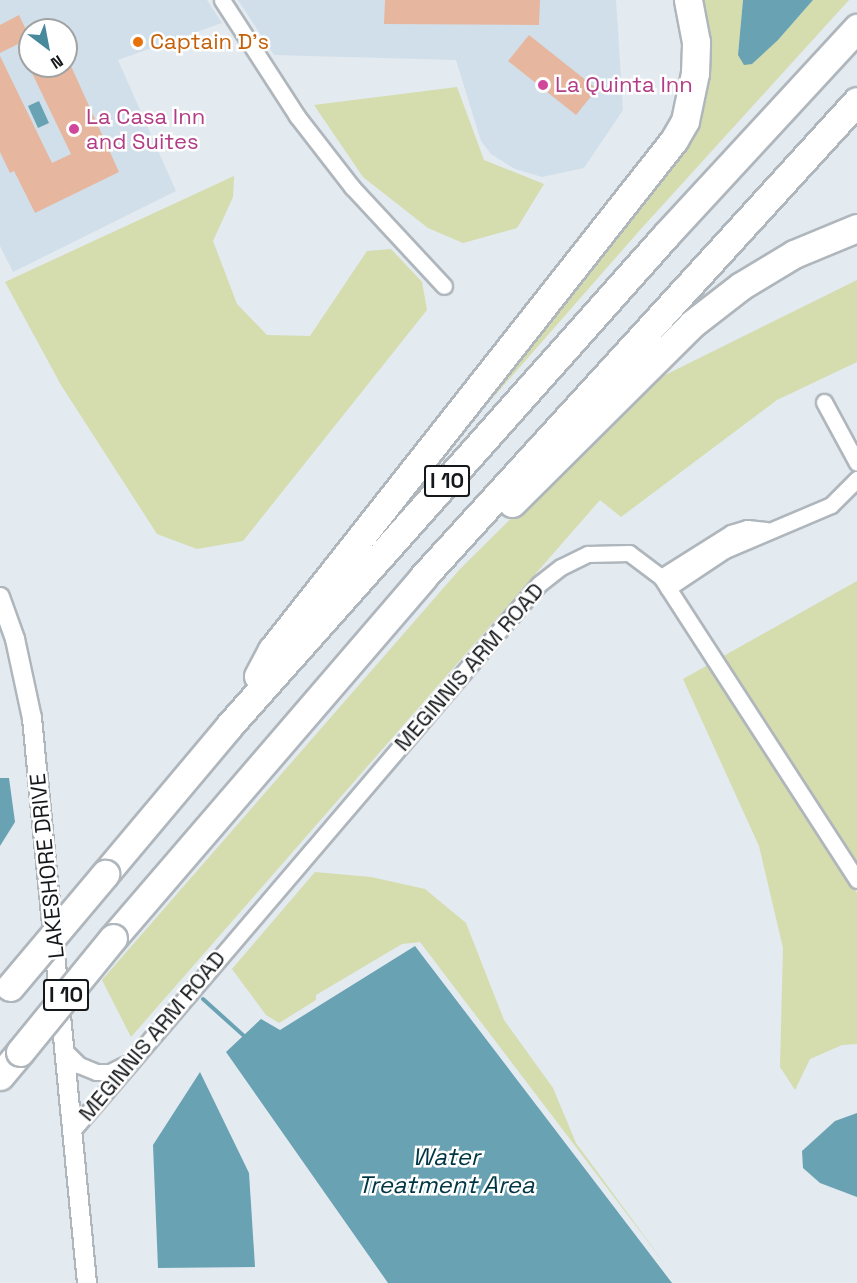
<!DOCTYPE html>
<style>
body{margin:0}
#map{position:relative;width:857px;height:1283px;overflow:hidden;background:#e3eaf0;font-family:"Space Grotesk",sans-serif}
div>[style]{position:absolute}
.built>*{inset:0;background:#d1dfea}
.green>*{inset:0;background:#d5dcad}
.water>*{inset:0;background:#69a2b3}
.stream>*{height:4px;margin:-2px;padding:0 2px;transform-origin:2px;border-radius:2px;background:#69a2b3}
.building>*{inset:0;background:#e6b79e}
.roads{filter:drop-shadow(2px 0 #afb6bc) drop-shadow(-2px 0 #afb6bc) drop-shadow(0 2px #afb6bc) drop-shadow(0 -2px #afb6bc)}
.minor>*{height:15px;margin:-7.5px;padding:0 7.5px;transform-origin:7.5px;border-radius:7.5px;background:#fff}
.tertiary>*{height:18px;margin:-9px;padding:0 9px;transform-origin:9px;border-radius:9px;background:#fff}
.motorway>*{height:27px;margin:-13.5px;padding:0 13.5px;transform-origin:13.5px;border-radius:13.5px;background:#fff}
.bridges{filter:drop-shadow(2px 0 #afb6bc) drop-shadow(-2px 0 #afb6bc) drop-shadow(0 2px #afb6bc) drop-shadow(0 -2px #afb6bc)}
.motorway-bridge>*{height:27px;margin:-13.5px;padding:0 13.5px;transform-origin:13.5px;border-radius:13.5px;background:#fff}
.dots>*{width:16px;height:16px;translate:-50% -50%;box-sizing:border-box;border:3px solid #fff;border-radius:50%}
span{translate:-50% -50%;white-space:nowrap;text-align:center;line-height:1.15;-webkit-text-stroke:5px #fff;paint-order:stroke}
.shield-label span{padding:2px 4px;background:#fff;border:2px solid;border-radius:4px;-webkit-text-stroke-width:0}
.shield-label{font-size:21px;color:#15181a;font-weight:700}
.food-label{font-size:22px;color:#c56008}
.left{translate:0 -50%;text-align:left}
.hotel-label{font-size:22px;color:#b23c85}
.street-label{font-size:22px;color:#15181a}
.water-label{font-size:24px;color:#003643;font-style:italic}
.north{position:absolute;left:18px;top:18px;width:60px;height:60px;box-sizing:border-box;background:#fff;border:2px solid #a1a3a3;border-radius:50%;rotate:148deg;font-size:16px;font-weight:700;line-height:24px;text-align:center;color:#15181a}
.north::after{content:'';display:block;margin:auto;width:21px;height:27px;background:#48899b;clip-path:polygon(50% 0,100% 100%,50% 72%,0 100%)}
</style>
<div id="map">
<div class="built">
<i style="clip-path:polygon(evenodd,0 0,207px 0,222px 23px,118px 60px,176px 191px,13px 272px,0 246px,0 0,30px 30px,66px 30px,66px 66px,30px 66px,30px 30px)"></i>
<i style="clip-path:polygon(238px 0,616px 0,623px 110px,584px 168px,542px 177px,515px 169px,491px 154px,481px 141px,456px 60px,274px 55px)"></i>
</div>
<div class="green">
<i style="clip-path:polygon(700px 0,743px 0,738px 55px,778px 40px,813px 0,849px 0,640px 230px,396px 508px,662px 168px,708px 34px)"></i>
<i style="clip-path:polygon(457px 87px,484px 160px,544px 184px,517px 228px,463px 243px,428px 228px,363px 177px,314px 105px)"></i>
<i style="clip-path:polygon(234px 176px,233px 197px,213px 241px,237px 304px,267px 335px,310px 336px,367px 251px,391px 249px,422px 282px,427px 310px,243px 541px,197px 549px,157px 534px,61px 385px,5px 282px)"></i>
<i style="clip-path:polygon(857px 280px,857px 362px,777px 400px,621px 517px,600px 500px,131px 1037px,102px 980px,460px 569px,647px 384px)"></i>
<i style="clip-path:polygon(857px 581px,857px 867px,720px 658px)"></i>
<i style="clip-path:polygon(708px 665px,857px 893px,857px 1044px,842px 1045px,810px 1059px,795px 1090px,780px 1067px,783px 948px,759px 846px,683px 679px)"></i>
<i style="clip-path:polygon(315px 872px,371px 877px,425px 889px,466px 923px,504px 1020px,553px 1088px,576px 1143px,665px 1264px,420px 942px,402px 944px,316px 995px,316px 1000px,279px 1023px,266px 1015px,232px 969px)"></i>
</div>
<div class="water">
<i style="clip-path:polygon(743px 0,813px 0,778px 40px,752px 64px,744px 65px,738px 55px)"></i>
<i style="clip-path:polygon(39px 101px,49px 123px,38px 128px,28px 106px)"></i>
<i style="clip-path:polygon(0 778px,9px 778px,15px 822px,0 846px)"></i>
<i style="clip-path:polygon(415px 946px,672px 1283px,388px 1283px,226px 1052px,261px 1019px,280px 1030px)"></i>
<i style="clip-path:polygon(200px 1072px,249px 1173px,255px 1267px,158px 1268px,153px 1145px)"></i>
<i style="clip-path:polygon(857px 1113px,857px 1197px,820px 1183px,803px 1168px,802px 1151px,835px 1121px)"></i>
</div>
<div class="stream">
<i style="left:203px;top:999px;width:54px;rotate:42deg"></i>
</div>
<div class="building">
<i style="clip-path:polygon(385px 0,540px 0,539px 25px,384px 24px)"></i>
<i style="clip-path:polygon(19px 15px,30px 38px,30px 66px,71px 66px,119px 172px,35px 213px,14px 171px,10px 173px,0 152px,0 56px,52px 163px,71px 154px,18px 44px,0 53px,0 25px)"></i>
<i style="clip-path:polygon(529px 35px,597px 89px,576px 115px,508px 61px)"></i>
</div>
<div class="roads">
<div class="minor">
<i style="left:222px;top:0;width:138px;rotate:57.1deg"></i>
<i style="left:297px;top:116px;width:90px;rotate:52.2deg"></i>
<i style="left:352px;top:187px;width:135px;rotate:47.1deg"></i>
<i style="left:824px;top:402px;width:69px;rotate:61.6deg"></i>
<i style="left:661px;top:577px;width:83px;rotate:-32.2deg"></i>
<i style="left:731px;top:533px;width:17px;rotate:-17deg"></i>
<i style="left:747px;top:528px;width:19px;rotate:6deg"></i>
<i style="left:668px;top:588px;width:69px;rotate:-33.7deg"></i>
<i style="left:725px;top:550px;width:115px;rotate:-23deg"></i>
<i style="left:831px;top:505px;width:37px;rotate:-45deg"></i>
<i style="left:65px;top:1051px;width:20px;rotate:45deg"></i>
<i style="left:79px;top:1065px;width:18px;rotate:22deg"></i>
<i style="left:96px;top:1072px;width:14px"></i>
<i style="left:110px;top:1072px;width:18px;rotate:-27deg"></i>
<i style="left:73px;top:1130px;width:718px;rotate:-49.52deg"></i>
<i style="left:539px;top:584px;width:28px;rotate:-38deg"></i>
<i style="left:561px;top:567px;width:30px;rotate:-26deg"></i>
<i style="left:588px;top:554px;width:41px;rotate:-1.4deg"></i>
<i style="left:629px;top:553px;width:40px;rotate:37deg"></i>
<i style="left:661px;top:577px;width:361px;rotate:57.1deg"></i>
</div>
<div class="tertiary">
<i style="left:0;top:597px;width:45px;rotate:70.3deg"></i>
<i style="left:15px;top:639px;width:81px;rotate:77.9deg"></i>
<i style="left:32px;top:718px;width:568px;rotate:84.44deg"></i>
</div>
<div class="motorway">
<i style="left:512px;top:503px;width:254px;rotate:-44.8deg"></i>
<i style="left:692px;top:324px;width:62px;rotate:-37.8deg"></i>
<i style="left:741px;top:286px;width:62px;rotate:-31.1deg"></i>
<i style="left:794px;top:254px;width:68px;rotate:-22.4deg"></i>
<i style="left:258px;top:676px;width:30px;rotate:-62deg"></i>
<i style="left:272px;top:650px;width:649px;rotate:-51.75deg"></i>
<i style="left:674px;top:140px;width:22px;rotate:-60deg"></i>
<i style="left:685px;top:121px;width:49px;rotate:-78.2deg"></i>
<i style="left:695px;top:73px;width:31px;rotate:-88deg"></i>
<i style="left:696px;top:42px;width:43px;rotate:-100.8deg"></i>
<i style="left:105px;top:874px;width:193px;rotate:-50deg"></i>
<i style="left:229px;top:726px;width:657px;rotate:-48.33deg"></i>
<i style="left:666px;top:235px;width:282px;rotate:-47.3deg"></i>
<i style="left:113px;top:938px;width:476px;rotate:-49.3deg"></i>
<i style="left:423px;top:577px;width:644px;rotate:-47.64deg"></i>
<i style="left:0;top:1076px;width:31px;rotate:-50deg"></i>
</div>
</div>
<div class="bridges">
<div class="motorway-bridge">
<i style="left:10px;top:987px;width:148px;rotate:-49.9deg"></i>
<i style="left:20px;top:1052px;width:147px;rotate:-50.8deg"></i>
</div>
</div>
<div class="dots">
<i style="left:138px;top:42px;background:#e8710a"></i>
<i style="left:543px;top:85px;background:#d1479c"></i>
<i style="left:74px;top:129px;background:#d1479c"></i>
</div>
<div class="shield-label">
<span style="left:447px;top:481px">I 10</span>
<span style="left:66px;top:995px">I 10</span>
</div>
<div class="food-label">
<span class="left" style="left:150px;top:42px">Captain D's</span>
</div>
<div class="hotel-label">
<span class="left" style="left:555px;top:85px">La Quinta Inn</span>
<span class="left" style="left:86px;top:129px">La Casa Inn<br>and Suites</span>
</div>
<div class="street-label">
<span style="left:469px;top:667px;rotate:-49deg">MEGINNIS ARM ROAD</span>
<span style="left:47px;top:866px;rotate:-96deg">LAKESHORE DRIVE</span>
<span style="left:152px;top:1036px;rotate:-50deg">MEGINNIS ARM ROAD</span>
</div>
<div class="water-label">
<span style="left:446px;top:1171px">Water<br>Treatment Area</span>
</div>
<div class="north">N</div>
</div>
